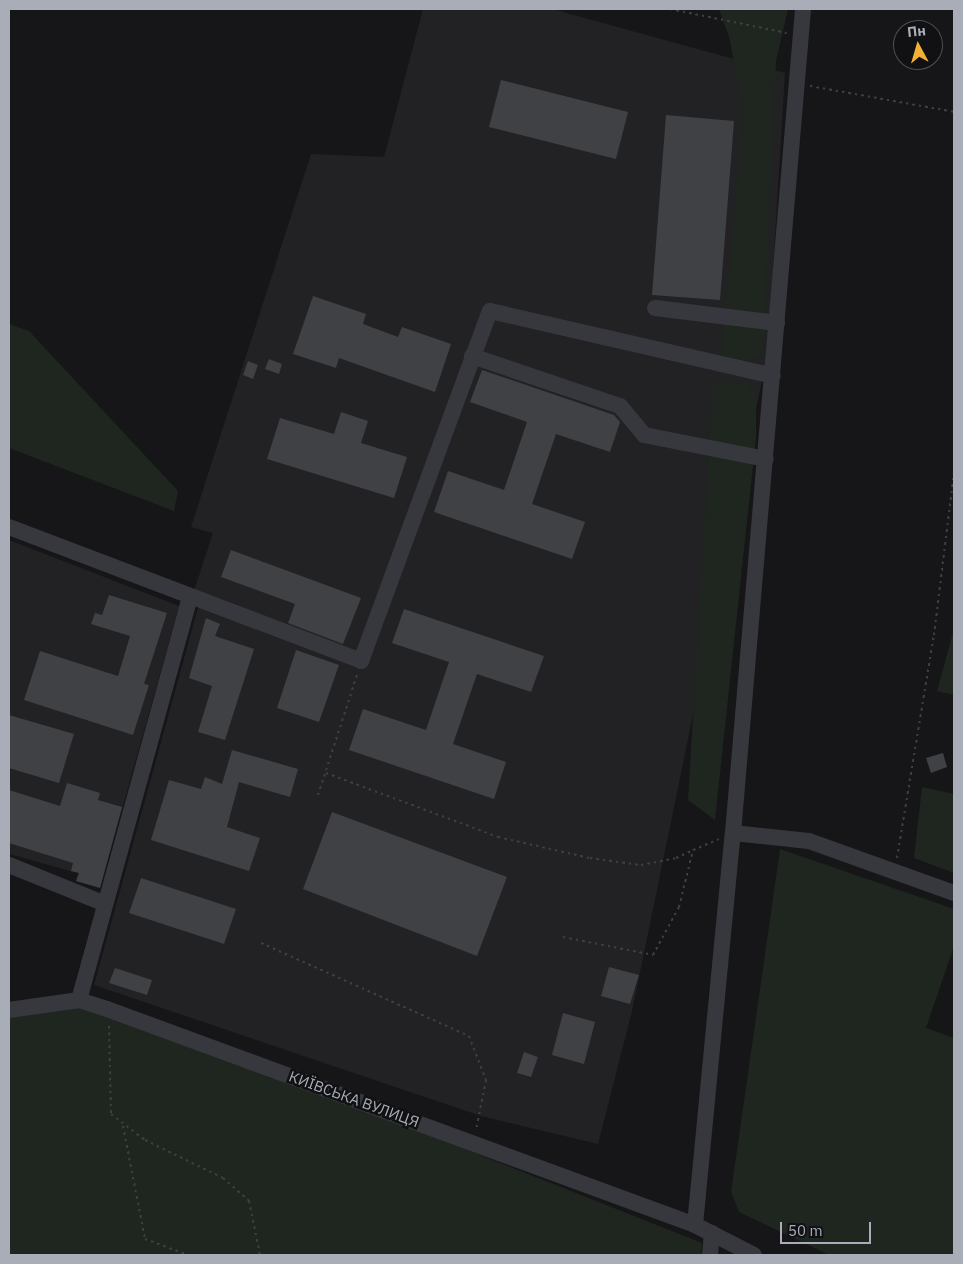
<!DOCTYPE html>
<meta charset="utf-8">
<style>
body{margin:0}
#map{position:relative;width:963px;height:1264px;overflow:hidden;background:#161618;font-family:"IBM Plex Sans",sans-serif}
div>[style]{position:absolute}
.built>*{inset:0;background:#222225}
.green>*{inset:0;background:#1e261f}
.building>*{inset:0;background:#404145}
.path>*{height:2px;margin-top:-1px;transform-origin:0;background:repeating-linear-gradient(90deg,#3d3f44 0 2.5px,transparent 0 6.5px)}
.minor>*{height:16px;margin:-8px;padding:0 8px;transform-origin:8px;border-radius:8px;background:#37383d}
span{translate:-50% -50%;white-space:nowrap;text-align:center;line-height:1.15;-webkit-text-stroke:5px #111113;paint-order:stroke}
.street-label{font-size:15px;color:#a8adb8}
.frame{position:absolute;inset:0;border:10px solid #a8adb8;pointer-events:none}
.north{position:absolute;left:893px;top:20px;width:50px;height:50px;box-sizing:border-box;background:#111113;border:1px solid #4d4f55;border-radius:50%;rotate:354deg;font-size:14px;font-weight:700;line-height:20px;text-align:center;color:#a8adb8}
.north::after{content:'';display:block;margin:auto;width:18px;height:22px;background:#f2b134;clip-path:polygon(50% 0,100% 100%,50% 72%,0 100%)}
.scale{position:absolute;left:780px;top:1222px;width:91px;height:22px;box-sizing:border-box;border:2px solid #a8adb8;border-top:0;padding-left:6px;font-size:15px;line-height:18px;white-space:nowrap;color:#a8adb8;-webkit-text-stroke:4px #111113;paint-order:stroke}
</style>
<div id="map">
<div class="built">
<i style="clip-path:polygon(423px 9px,552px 9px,785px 73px,768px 351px,632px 1011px,598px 1144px,481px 1116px,94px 985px,201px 597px,193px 594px,213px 533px,191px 527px,311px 154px,384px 157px)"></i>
<i style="clip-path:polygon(9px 540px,179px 606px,100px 888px,76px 881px,78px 873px,9px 854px)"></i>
</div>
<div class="green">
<i style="clip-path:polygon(719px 9px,788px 9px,776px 61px,763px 354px,739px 362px,721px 355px,744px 111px,729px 37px)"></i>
<i style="clip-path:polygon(9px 324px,29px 331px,178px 491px,174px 511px,9px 448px)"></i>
<i style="clip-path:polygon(713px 379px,747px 385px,756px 397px,756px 438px,715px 820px,688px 800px)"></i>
<i style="clip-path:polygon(954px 629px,954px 695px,937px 691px)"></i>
<i style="clip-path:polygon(922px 787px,954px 794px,954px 873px,914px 858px)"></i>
<i style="clip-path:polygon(780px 849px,954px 909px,954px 946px,926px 1028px,954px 1038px,954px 1255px,829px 1255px,739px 1212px,731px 1192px)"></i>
<i style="clip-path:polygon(79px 1000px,128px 1015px,702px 1243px,701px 1255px,9px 1255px,9px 1010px)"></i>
</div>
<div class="building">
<i style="clip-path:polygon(501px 80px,628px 112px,616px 159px,489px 127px)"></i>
<i style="clip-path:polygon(666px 115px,734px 121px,720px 300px,652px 295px)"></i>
<i style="clip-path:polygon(313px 296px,366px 314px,363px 324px,398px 337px,402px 327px,451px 344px,435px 392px,339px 358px,336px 368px,293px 354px)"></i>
<i style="clip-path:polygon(269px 359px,282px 364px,279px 374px,265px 369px)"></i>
<i style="clip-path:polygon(248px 361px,258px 365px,253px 379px,243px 375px)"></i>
<i style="clip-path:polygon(482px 370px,614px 415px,620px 422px,610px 452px,556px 434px,532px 504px,585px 522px,572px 559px,434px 512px,448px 471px,504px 490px,527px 422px,470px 402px)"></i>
<i style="clip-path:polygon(341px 412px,368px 421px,361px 443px,407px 457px,394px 498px,267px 459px,280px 418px,334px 434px)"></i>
<i style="clip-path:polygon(231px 550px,361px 598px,343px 644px,288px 623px,295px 604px,221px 577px)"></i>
<i style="clip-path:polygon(109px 595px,167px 613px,144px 684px,149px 685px,133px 735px,24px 700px,40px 651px,118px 676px,130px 636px,91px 624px,95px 613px,102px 615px)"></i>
<i style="clip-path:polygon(404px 609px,544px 656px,531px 692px,477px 674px,453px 744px,506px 762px,494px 799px,349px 750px,363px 709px,426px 730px,449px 662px,392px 643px)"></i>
<i style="clip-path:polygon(206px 618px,220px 624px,215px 636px,254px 649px,225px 740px,198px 732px,212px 686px,189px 678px)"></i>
<i style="clip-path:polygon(296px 650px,339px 665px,319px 722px,277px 708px)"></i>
<i style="clip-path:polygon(9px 715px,74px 734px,59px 783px,9px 768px)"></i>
<i style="clip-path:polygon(232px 750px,298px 769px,290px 797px,239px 782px,227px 827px,260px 838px,249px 871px,151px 840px,169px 780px,201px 789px,205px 777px,222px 784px)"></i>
<i style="clip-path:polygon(943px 753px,947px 767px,931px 773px,926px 758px)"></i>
<i style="clip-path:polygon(67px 783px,100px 793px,98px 800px,122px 807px,100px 888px,76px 881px,79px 873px,71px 871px,73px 863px,9px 843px,9px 790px,60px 806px)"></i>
<i style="clip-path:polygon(332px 812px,507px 877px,477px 956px,303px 889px)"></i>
<i style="clip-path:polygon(141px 878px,236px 909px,224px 944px,129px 913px)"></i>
<i style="clip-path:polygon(609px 967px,639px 975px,630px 1004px,601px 996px)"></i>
<i style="clip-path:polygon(115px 968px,152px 980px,147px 995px,109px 983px)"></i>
<i style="clip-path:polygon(563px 1013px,595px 1022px,584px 1064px,552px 1055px)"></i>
<i style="clip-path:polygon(524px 1052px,538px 1057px,531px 1077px,517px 1073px)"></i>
</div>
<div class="path">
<i style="left:670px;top:9px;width:119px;rotate:11.6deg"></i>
<i style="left:810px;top:86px;width:146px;rotate:10.2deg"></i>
<i style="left:326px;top:773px;width:184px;rotate:20.4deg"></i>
<i style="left:498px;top:837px;width:94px;rotate:12.9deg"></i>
<i style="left:590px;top:858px;width:51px;rotate:7.8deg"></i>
<i style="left:641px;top:865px;width:36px;rotate:-11deg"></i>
<i style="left:676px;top:858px;width:19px;rotate:-25deg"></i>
<i style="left:318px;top:795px;width:126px;rotate:-72deg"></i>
<i style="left:897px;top:858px;width:226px;rotate:-80.6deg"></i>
<i style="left:934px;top:635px;width:164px;rotate:-83deg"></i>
<i style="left:563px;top:937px;width:92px;rotate:11.3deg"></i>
<i style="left:653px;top:955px;width:55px;rotate:-61.6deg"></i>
<i style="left:679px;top:907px;width:59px;rotate:-76.2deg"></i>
<i style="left:693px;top:850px;width:28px;rotate:-23deg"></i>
<i style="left:261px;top:943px;width:228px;rotate:24.1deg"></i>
<i style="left:469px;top:1036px;width:47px;rotate:68.9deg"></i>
<i style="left:486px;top:1080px;width:51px;rotate:101.3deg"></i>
<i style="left:109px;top:1026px;width:88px;rotate:88.7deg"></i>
<i style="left:111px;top:1114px;width:43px;rotate:37.4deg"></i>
<i style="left:145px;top:1140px;width:87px;rotate:26deg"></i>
<i style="left:223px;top:1178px;width:35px;rotate:41deg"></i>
<i style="left:249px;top:1201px;width:55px;rotate:78.5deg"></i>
<i style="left:123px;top:1126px;width:115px;rotate:79deg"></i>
<i style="left:145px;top:1239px;width:46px;rotate:20.4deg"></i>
</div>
<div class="minor">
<i style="left:655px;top:308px;width:123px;rotate:7deg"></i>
<i style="left:472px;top:356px;width:156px;rotate:18.7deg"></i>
<i style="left:620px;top:406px;width:38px;rotate:50deg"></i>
<i style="left:644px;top:435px;width:124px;rotate:11.1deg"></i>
<i style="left:9px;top:527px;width:377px;rotate:20.8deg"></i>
<i style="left:361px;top:661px;width:373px;rotate:-69.8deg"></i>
<i style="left:490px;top:311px;width:290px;rotate:12.9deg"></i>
<i style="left:733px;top:833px;width:76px;rotate:6deg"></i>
<i style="left:809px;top:841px;width:154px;rotate:19.7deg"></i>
<i style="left:9px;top:865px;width:101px;rotate:22deg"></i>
<i style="left:79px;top:1000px;width:417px;rotate:-74.6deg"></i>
<i style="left:9px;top:1010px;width:71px;rotate:-8.1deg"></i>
<i style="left:79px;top:1000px;width:29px;rotate:18deg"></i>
<i style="left:107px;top:1009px;width:626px;rotate:20.17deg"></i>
<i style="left:695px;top:1225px;width:66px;rotate:27deg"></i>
<i style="left:695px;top:1225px;width:394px;rotate:-84.5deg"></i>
<i style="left:733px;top:833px;width:827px;rotate:-85.14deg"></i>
<i style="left:710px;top:1255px;width:22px;rotate:-85deg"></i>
</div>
<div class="street-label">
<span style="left:354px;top:1099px;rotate:20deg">КИЇВСЬКА ВУЛИЦЯ</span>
</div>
<div class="frame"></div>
<div class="north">Пн</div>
<div class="scale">50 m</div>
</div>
